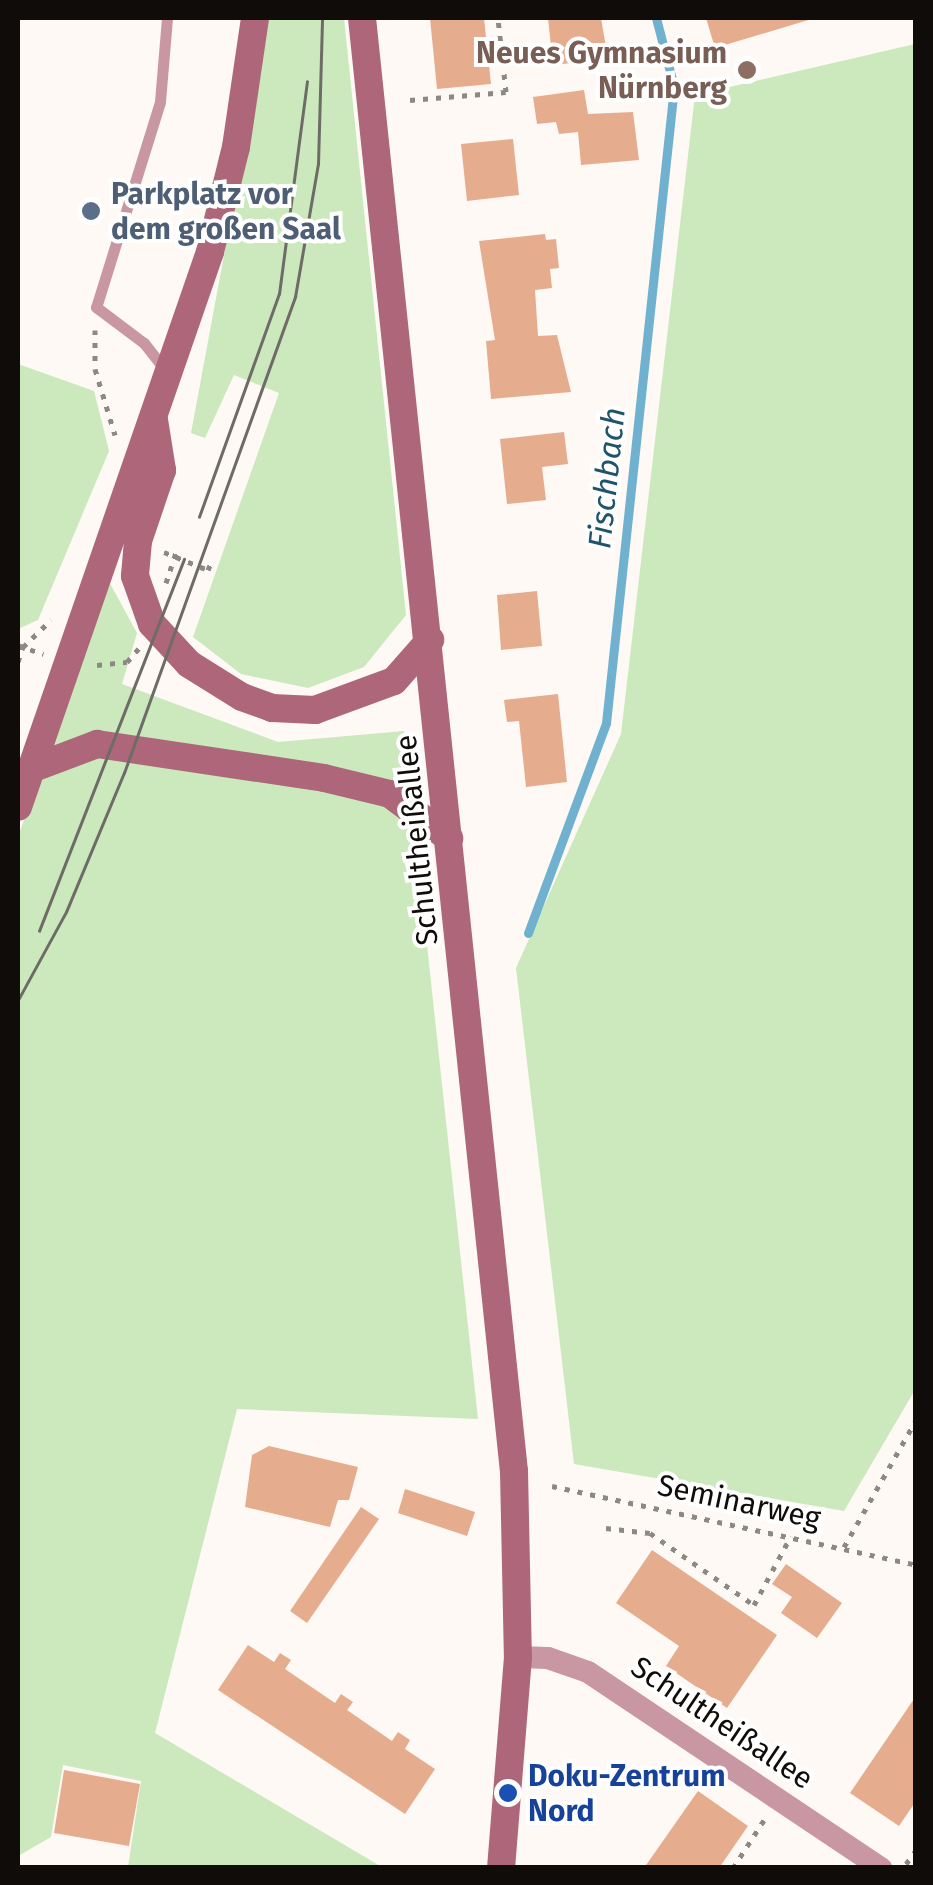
<!DOCTYPE html>
<meta charset="utf-8">
<style>
body{margin:0}
#map{position:relative;width:933px;height:1885px;overflow:hidden;background:#fef9f4;font-family:"Fira Sans",sans-serif}
div>[style]{position:absolute}
.green>*{inset:0;background:#cbe9bd}
.stream>*{height:9px;margin:-4.5px;padding:0 4.5px;transform-origin:4.5px;border-radius:4.5px;background:#70b1cf}
.building>*{inset:0;background:#e6ac8e}
.path>*{height:5px;margin-top:-2.5px;transform-origin:0;background:repeating-linear-gradient(90deg,#8c8884 0 5px,transparent 0 13px)}
.service>*{height:11px;margin:-5.5px;padding:0 5.5px;transform-origin:5.5px;border-radius:5.5px;background:#c997a3}
.minor>*{height:22px;margin:-11px;padding:0 11px;transform-origin:11px;border-radius:11px;background:#c997a3}
.secondary>*{height:28px;margin:-14px;padding:0 14px;transform-origin:14px;border-radius:14px;background:#ad667a}
.tram>*{height:2.5px;margin:-1.25px;padding:0 1.25px;transform-origin:1.25px;border-radius:1.25px;background:#6f6b67}
.dots>*{width:28px;height:28px;translate:-50% -50%;box-sizing:border-box;border:5px solid #fff;border-radius:50%}
span{translate:-50% -50%;white-space:nowrap;text-align:center;line-height:1.15;-webkit-text-stroke:8px #fff;paint-order:stroke}
.education-label{font-size:30px;color:#785e54;font-weight:700}
.right{translate:-100% -50%;text-align:right}
.service-label{font-size:30px;color:#4e5e75;font-weight:700}
.left{translate:0 -50%;text-align:left}
.street-label{font-size:30px;color:#0f0c09}
.transit-label{font-size:30px;color:#164399;font-weight:700}
.water-label{font-size:32px;color:#20546b;font-style:italic}
.frame{position:absolute;inset:0;border:20px solid #0f0c09;pointer-events:none}
</style>
<div id="map">
<div class="green">
<i style="clip-path:polygon(268px 18px,344px 18px,406px 615px,364px 667px,308px 688px,241px 674px,193px 637px,279px 393px,234px 375px,205px 438px,191px 433px)"></i>
<i style="clip-path:polygon(915px 44px,916px 1388px,844px 1511px,574px 1464px,516px 968px,621px 734px,695px 95px)"></i>
<i style="clip-path:polygon(18px 364px,94px 391px,109px 451px,38px 620px,18px 629px)"></i>
<i style="clip-path:polygon(107px 578px,137px 633px,122px 684px,278px 742px,404px 731px,478px 1419px,237px 1409px,155px 1733px,382px 1867px,128px 1867px,141px 1781px,63px 1765px,51px 1837px,18px 1856px,18px 837px)"></i>
</div>
<div class="stream">
<i style="left:528px;top:933px;width:224px;rotate:-69.6deg"></i>
<i style="left:606px;top:723px;width:640px;rotate:-83.9deg"></i>
<i style="left:674px;top:87px;width:71px;rotate:-104.6deg"></i>
</div>
<div class="building">
<i style="clip-path:polygon(430px 18px,484px 18px,491px 84px,437px 89px)"></i>
<i style="clip-path:polygon(548px 18px,601px 18px,608px 59px,553px 65px)"></i>
<i style="clip-path:polygon(706px 18px,815px 18px,715px 48px)"></i>
<i style="clip-path:polygon(584px 90px,588px 114px,633px 112px,639px 160px,581px 165px,578px 132px,559px 134px,556px 122px,537px 124px,533px 97px)"></i>
<i style="clip-path:polygon(513px 139px,519px 195px,467px 201px,461px 144px)"></i>
<i style="clip-path:polygon(545px 234px,546px 240px,556px 239px,559px 268px,550px 269px,552px 288px,535px 290px,538px 336px,557px 335px,571px 392px,491px 399px,486px 341px,495px 340px,479px 241px)"></i>
<i style="clip-path:polygon(564px 432px,568px 464px,542px 467px,546px 500px,507px 504px,500px 439px)"></i>
<i style="clip-path:polygon(537px 591px,542px 646px,501px 650px,497px 595px)"></i>
<i style="clip-path:polygon(558px 694px,567px 782px,526px 787px,519px 721px,507px 722px,504px 700px)"></i>
<i style="clip-path:polygon(269px 1446px,358px 1467px,349px 1500px,338px 1500px,330px 1527px,245px 1507px,252px 1455px)"></i>
<i style="clip-path:polygon(405px 1489px,475px 1512px,467px 1536px,398px 1513px)"></i>
<i style="clip-path:polygon(361px 1507px,379px 1519px,307px 1623px,290px 1611px)"></i>
<i style="clip-path:polygon(652px 1550px,777px 1635px,727px 1708px,666px 1666px,679px 1646px,616px 1603px)"></i>
<i style="clip-path:polygon(786px 1564px,842px 1603px,817px 1638px,781px 1613px,792px 1597px,772px 1584px)"></i>
<i style="clip-path:polygon(248px 1645px,274px 1662px,280px 1653px,291px 1660px,285px 1669px,335px 1703px,341px 1694px,353px 1702px,347px 1710px,392px 1741px,398px 1732px,410px 1740px,405px 1749px,435px 1769px,405px 1814px,218px 1690px)"></i>
<i style="clip-path:polygon(916px 1696px,916px 1801px,899px 1826px,850px 1793px)"></i>
<i style="clip-path:polygon(64px 1770px,140px 1784px,129px 1846px,54px 1833px)"></i>
<i style="clip-path:polygon(698px 1791px,748px 1826px,719px 1868px,644px 1868px)"></i>
</div>
<div class="path">
<i style="left:914px;top:34px;width:2px;rotate:-27deg"></i>
<i style="left:410px;top:100px;width:96px;rotate:-4.8deg"></i>
<i style="left:506px;top:92px;width:74px;rotate:-96.2deg"></i>
<i style="left:95px;top:330px;width:39px;rotate:90deg"></i>
<i style="left:95px;top:369px;width:69px;rotate:73.1deg"></i>
<i style="left:164px;top:552px;width:48px;rotate:22.2deg"></i>
<i style="left:208px;top:570px;width:11px;rotate:-68deg"></i>
<i style="left:166px;top:583px;width:38px;rotate:-72deg"></i>
<i style="left:18px;top:645px;width:27px;rotate:20deg"></i>
<i style="left:18px;top:662px;width:16px;rotate:-72deg"></i>
<i style="left:23px;top:647px;width:39px;rotate:-44deg"></i>
<i style="left:97px;top:665px;width:30px;rotate:-6deg"></i>
<i style="left:127px;top:662px;width:18px;rotate:-49deg"></i>
<i style="left:552px;top:1486px;width:372px;rotate:12.2deg"></i>
<i style="left:606px;top:1528px;width:44px;rotate:6.5deg"></i>
<i style="left:650px;top:1533px;width:126px;rotate:34.7deg"></i>
<i style="left:754px;top:1605px;width:78px;rotate:-61.8deg"></i>
<i style="left:844px;top:1547px;width:146px;rotate:-60.4deg"></i>
<i style="left:906px;top:1864px;width:17px;rotate:-54deg"></i>
<i style="left:733px;top:1868px;width:57px;rotate:-57.1deg"></i>
</div>
<div class="service">
<i style="left:167px;top:18px;width:84px;rotate:94.8deg"></i>
<i style="left:160px;top:102px;width:215px;rotate:107.3deg"></i>
<i style="left:96px;top:307px;width:60px;rotate:36.9deg"></i>
<i style="left:144px;top:343px;width:37px;rotate:52deg"></i>
</div>
<div class="minor">
<i style="left:518px;top:1657px;width:30px;rotate:2deg"></i>
<i style="left:548px;top:1658px;width:42px;rotate:19.3deg"></i>
<i style="left:588px;top:1672px;width:353px;rotate:33.8deg"></i>
</div>
<div class="secondary">
<i style="left:362px;top:18px;width:1461px;rotate:84.03deg"></i>
<i style="left:514px;top:1471px;width:186px;rotate:88.8deg"></i>
<i style="left:518px;top:1657px;width:212px;rotate:94.6deg"></i>
<i style="left:154px;top:420px;width:51px;rotate:80.9deg"></i>
<i style="left:162px;top:470px;width:75px;rotate:108.7deg"></i>
<i style="left:138px;top:541px;width:35px;rotate:95deg"></i>
<i style="left:135px;top:576px;width:51px;rotate:70.5deg"></i>
<i style="left:152px;top:624px;width:54px;rotate:47.2deg"></i>
<i style="left:189px;top:664px;width:62px;rotate:31.9deg"></i>
<i style="left:242px;top:697px;width:32px;rotate:20deg"></i>
<i style="left:272px;top:708px;width:43px;rotate:2.7deg"></i>
<i style="left:315px;top:710px;width:84px;rotate:-20.2deg"></i>
<i style="left:394px;top:681px;width:55px;rotate:-48.7deg"></i>
<i style="left:31px;top:769px;width:71px;rotate:-20.7deg"></i>
<i style="left:97px;top:744px;width:230px;rotate:8.5deg"></i>
<i style="left:324px;top:778px;width:68px;rotate:13.6deg"></i>
<i style="left:390px;top:794px;width:74px;rotate:36.7deg"></i>
<i style="left:18px;top:807px;width:587px;rotate:-70.92deg"></i>
<i style="left:210px;top:252px;width:108px;rotate:-76.1deg"></i>
<i style="left:236px;top:147px;width:130px;rotate:-81.6deg"></i>
</div>
<div class="tram">
<i style="left:199px;top:517px;width:237px;rotate:-70.3deg"></i>
<i style="left:279px;top:294px;width:214px;rotate:-82.5deg"></i>
<i style="left:39px;top:931px;width:399px;rotate:-68.7deg"></i>
<i style="left:18px;top:1000px;width:100px;rotate:-61.4deg"></i>
<i style="left:66px;top:912px;width:151px;rotate:-67.4deg"></i>
<i style="left:124px;top:773px;width:506px;rotate:-70.24deg"></i>
<i style="left:295px;top:297px;width:135px;rotate:-80.2deg"></i>
<i style="left:318px;top:164px;width:146px;rotate:-88.4deg"></i>
</div>
<div class="dots">
<i style="left:747px;top:70px;background:#8d6e63"></i>
<i style="left:91px;top:211px;background:#5c6f8a"></i>
<i style="left:508px;top:1793px;background:#1a4fb4"></i>
</div>
<div class="education-label">
<span class="right" style="left:727px;top:70px">Neues Gymnasium<br>Nürnberg</span>
</div>
<div class="service-label">
<span class="left" style="left:111px;top:211px">Parkplatz vor<br>dem großen Saal</span>
</div>
<div class="street-label">
<span style="left:417px;top:840px;rotate:-96deg">Schultheißallee</span>
<span style="left:739px;top:1502px;rotate:12deg">Seminarweg</span>
<span style="left:722px;top:1723px;rotate:34deg">Schultheißallee</span>
</div>
<div class="transit-label">
<span class="left" style="left:528px;top:1793px">Doku-Zentrum<br>Nord</span>
</div>
<div class="water-label">
<span style="left:607px;top:478px;rotate:-84deg">Fischbach</span>
</div>
<div class="frame"></div>
</div>
